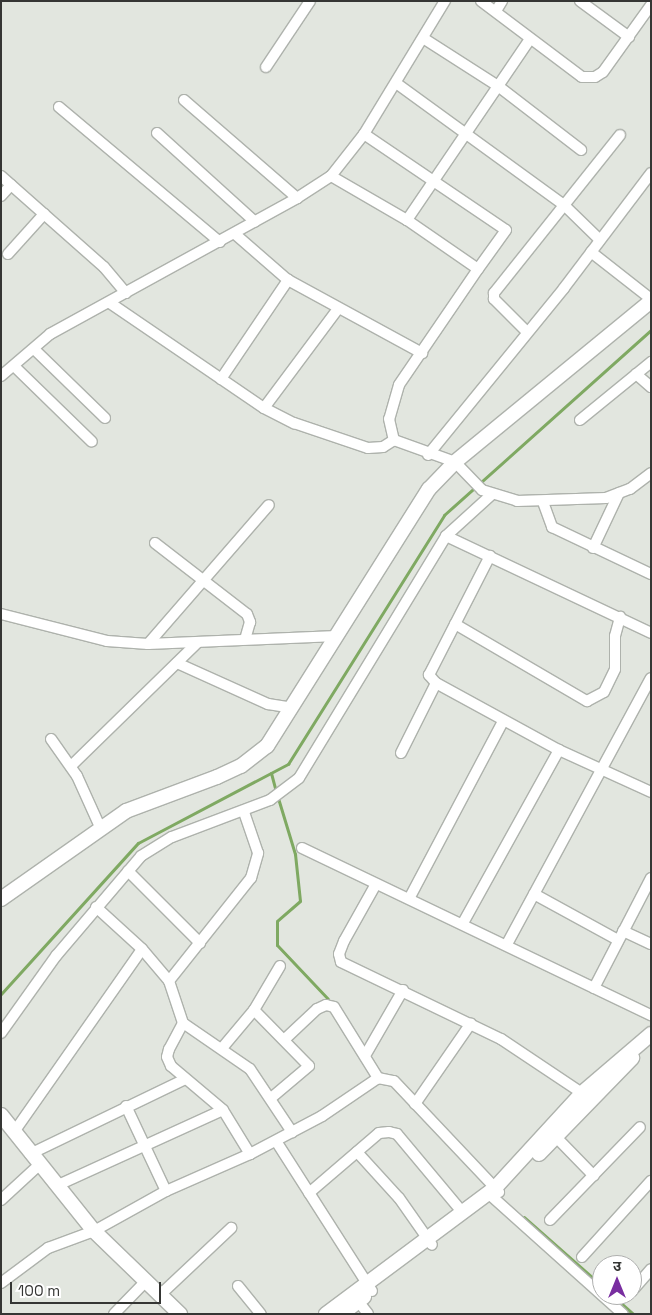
<!DOCTYPE html>
<meta charset="utf-8">
<style>
body{margin:0}
#map{position:relative;width:652px;height:1315px;overflow:hidden;background:#e2e6df;font-family:"Space Grotesk","Noto Sans Devanagari",sans-serif}
div>[style]{position:absolute}
.stream>*{height:3px;margin:-1.5px;padding:0 1.5px;transform-origin:1.5px;border-radius:1.5px;background:#7fa962}
.roads{filter:drop-shadow(1px 0 #aeb2ac) drop-shadow(-1px 0 #aeb2ac) drop-shadow(0 1px #aeb2ac) drop-shadow(0 -1px #aeb2ac)}
.street>*{height:10px;margin:-5px;padding:0 5px;transform-origin:5px;border-radius:5px;background:#fff}
.secondary>*{height:14px;margin:-7px;padding:0 7px;transform-origin:7px;border-radius:7px;background:#fff}
span{translate:-50% -50%;white-space:nowrap;text-align:center;line-height:1.15;-webkit-text-stroke:4px #fff;paint-order:stroke}
.frame{position:absolute;inset:0;border:2px solid #353634;pointer-events:none}
.north{position:absolute;left:592px;top:1255px;width:50px;height:50px;box-sizing:border-box;background:#fff;border:1px solid #aeafae;border-radius:50%;rotate:0deg;font-size:14px;font-weight:700;line-height:20px;text-align:center;color:#353634}
.north::after{content:'';display:block;margin:auto;width:18px;height:22px;background:#792ea0;clip-path:polygon(50% 0,100% 100%,50% 72%,0 100%)}
.scale{position:absolute;left:10px;top:1282px;width:151px;height:22px;box-sizing:border-box;border:2px solid #353634;border-top:0;padding-left:6px;font-size:15px;line-height:18px;white-space:nowrap;color:#353634;-webkit-text-stroke:4px #fff;paint-order:stroke}
</style>
<div id="map">
<div class="stream">
<i style="left:271px;top:773px;width:20px;rotate:75deg"></i>
<i style="left:278px;top:798px;width:59px;rotate:73.1deg"></i>
<i style="left:295px;top:854px;width:47px;rotate:83.9deg"></i>
<i style="left:300px;top:901px;width:30px;rotate:139deg"></i>
<i style="left:277px;top:921px;width:24px;rotate:90deg"></i>
<i style="left:277px;top:945px;width:74px;rotate:46.6deg"></i>
<i style="left:1px;top:994px;width:204px;rotate:-47.8deg"></i>
<i style="left:138px;top:843px;width:170px;rotate:-27.8deg"></i>
<i style="left:288px;top:764px;width:294px;rotate:-57.9deg"></i>
<i style="left:444px;top:515px;width:278px;rotate:-41.8deg"></i>
<i style="left:524px;top:1217px;width:104px;rotate:41.5deg"></i>
<i style="left:612px;top:1295px;width:28px;rotate:42deg"></i>
</div>
<div class="roads">
<div class="street">
<i style="left:481px;top:1px;width:126px;rotate:37deg"></i>
<i style="left:582px;top:77px;width:13px"></i>
<i style="left:595px;top:77px;width:9px;rotate:-32deg"></i>
<i style="left:603px;top:72px;width:82px;rotate:-54.4deg"></i>
<i style="left:580px;top:1px;width:61px;rotate:36.3deg"></i>
<i style="left:496px;top:11px;width:12px;rotate:-59deg"></i>
<i style="left:423px;top:38px;width:89px;rotate:32.6deg"></i>
<i style="left:498px;top:86px;width:105px;rotate:37.6deg"></i>
<i style="left:266px;top:67px;width:79px;rotate:-56.3deg"></i>
<i style="left:396px;top:83px;width:208px;rotate:36deg"></i>
<i style="left:564px;top:205px;width:50px;rotate:44.2deg"></i>
<i style="left:184px;top:100px;width:150px;rotate:40.9deg"></i>
<i style="left:59px;top:107px;width:210px;rotate:40deg"></i>
<i style="left:157px;top:133px;width:132px;rotate:42.2deg"></i>
<i style="left:364px;top:134px;width:171px;rotate:34.1deg"></i>
<i style="left:506px;top:230px;width:48px;rotate:125.7deg"></i>
<i style="left:1px;top:176px;width:137px;rotate:41.5deg"></i>
<i style="left:104px;top:267px;width:34px;rotate:50deg"></i>
<i style="left:331px;top:176px;width:88px;rotate:30.1deg"></i>
<i style="left:407px;top:220px;width:86px;rotate:34.6deg"></i>
<i style="left:478px;top:269px;width:140px;rotate:124.3deg"></i>
<i style="left:399px;top:385px;width:35px;rotate:106deg"></i>
<i style="left:389px;top:419px;width:22px;rotate:77deg"></i>
<i style="left:394px;top:440px;width:65px;rotate:19.8deg"></i>
<i style="left:455px;top:462px;width:39px;rotate:46deg"></i>
<i style="left:482px;top:490px;width:37px;rotate:17deg"></i>
<i style="left:517px;top:501px;width:89px;rotate:-1.9deg"></i>
<i style="left:606px;top:498px;width:26px;rotate:-21deg"></i>
<i style="left:630px;top:489px;width:26px;rotate:-37deg"></i>
<i style="left:1px;top:196px;width:15px;rotate:-48deg"></i>
<i style="left:407px;top:220px;width:219px;rotate:-55.8deg"></i>
<i style="left:235px;top:234px;width:70px;rotate:41deg"></i>
<i style="left:288px;top:280px;width:153px;rotate:28.6deg"></i>
<i style="left:591px;top:252px;width:76px;rotate:38.1deg"></i>
<i style="left:8px;top:254px;width:54px;rotate:-48deg"></i>
<i style="left:110px;top:303px;width:186px;rotate:34.3deg"></i>
<i style="left:264px;top:408px;width:34px;rotate:27deg"></i>
<i style="left:294px;top:423px;width:78px;rotate:18.7deg"></i>
<i style="left:368px;top:448px;width:15px;rotate:-4deg"></i>
<i style="left:383px;top:447px;width:13px;rotate:-32deg"></i>
<i style="left:527px;top:332px;width:47px;rotate:-135deg"></i>
<i style="left:494px;top:299px;width:6px;rotate:-90deg"></i>
<i style="left:494px;top:293px;width:202px;rotate:-51.4deg"></i>
<i style="left:34px;top:349px;width:99px;rotate:44.2deg"></i>
<i style="left:15px;top:367px;width:107px;rotate:44.2deg"></i>
<i style="left:636px;top:374px;width:20px;rotate:41deg"></i>
<i style="left:1px;top:376px;width:65px;rotate:-40.6deg"></i>
<i style="left:50px;top:334px;width:282px;rotate:-28.8deg"></i>
<i style="left:297px;top:198px;width:40px;rotate:-32.9deg"></i>
<i style="left:331px;top:176px;width:53px;rotate:-51.8deg"></i>
<i style="left:364px;top:134px;width:156px;rotate:-58.7deg"></i>
<i style="left:221px;top:379px;width:120px;rotate:-55.9deg"></i>
<i style="left:264px;top:408px;width:122px;rotate:-53.3deg"></i>
<i style="left:580px;top:420px;width:92px;rotate:-39.2deg"></i>
<i style="left:428px;top:455px;width:215px;rotate:-50.8deg"></i>
<i style="left:564px;top:288px;width:144px;rotate:-52.9deg"></i>
<i style="left:543px;top:502px;width:27px;rotate:70deg"></i>
<i style="left:552px;top:527px;width:110px;rotate:25.4deg"></i>
<i style="left:446px;top:536px;width:227px;rotate:25.3deg"></i>
<i style="left:155px;top:543px;width:116px;rotate:37.7deg"></i>
<i style="left:247px;top:614px;width:9px;rotate:69deg"></i>
<i style="left:250px;top:622px;width:18px;rotate:106deg"></i>
<i style="left:593px;top:548px;width:61px;rotate:-64.7deg"></i>
<i style="left:1px;top:614px;width:109px;rotate:14.3deg"></i>
<i style="left:107px;top:641px;width:41px;rotate:4.2deg"></i>
<i style="left:148px;top:644px;width:189px;rotate:-2.4deg"></i>
<i style="left:455px;top:624px;width:153px;rotate:30.3deg"></i>
<i style="left:587px;top:701px;width:19px;rotate:-28deg"></i>
<i style="left:604px;top:692px;width:25px;rotate:-64deg"></i>
<i style="left:615px;top:669px;width:33px;rotate:-90deg"></i>
<i style="left:615px;top:636px;width:20px;rotate:-75deg"></i>
<i style="left:148px;top:644px;width:184px;rotate:-49deg"></i>
<i style="left:177px;top:663px;width:100px;rotate:24.3deg"></i>
<i style="left:268px;top:704px;width:24px;rotate:9deg"></i>
<i style="left:436px;top:683px;width:11px;rotate:-131deg"></i>
<i style="left:429px;top:675px;width:134px;rotate:-62.9deg"></i>
<i style="left:51px;top:739px;width:45px;rotate:54.9deg"></i>
<i style="left:77px;top:776px;width:56px;rotate:65.7deg"></i>
<i style="left:401px;top:753px;width:78px;rotate:-63.4deg"></i>
<i style="left:436px;top:683px;width:140px;rotate:28.6deg"></i>
<i style="left:559px;top:750px;width:101px;rotate:24.5deg"></i>
<i style="left:71px;top:766px;width:177px;rotate:-44.3deg"></i>
<i style="left:302px;top:848px;width:387px;rotate:25.6deg"></i>
<i style="left:128px;top:871px;width:102px;rotate:45deg"></i>
<i style="left:376px;top:884px;width:65px;rotate:119.3deg"></i>
<i style="left:344px;top:941px;width:14px;rotate:111deg"></i>
<i style="left:339px;top:954px;width:8px;rotate:76deg"></i>
<i style="left:341px;top:962px;width:178px;rotate:25.7deg"></i>
<i style="left:501px;top:1039px;width:97px;rotate:33.7deg"></i>
<i style="left:534px;top:894px;width:96px;rotate:28.7deg"></i>
<i style="left:410px;top:897px;width:199px;rotate:-62.1deg"></i>
<i style="left:96px;top:907px;width:62px;rotate:42.4deg"></i>
<i style="left:142px;top:949px;width:42px;rotate:49.8deg"></i>
<i style="left:169px;top:981px;width:44px;rotate:71.6deg"></i>
<i style="left:183px;top:1023px;width:81px;rotate:34.5deg"></i>
<i style="left:250px;top:1069px;width:76px;rotate:56.3deg"></i>
<i style="left:463px;top:923px;width:198px;rotate:-61deg"></i>
<i style="left:623px;top:931px;width:31px;rotate:25deg"></i>
<i style="left:507px;top:944px;width:302px;rotate:-61.6deg"></i>
<i style="left:169px;top:981px;width:132px;rotate:-51.5deg"></i>
<i style="left:251px;top:878px;width:26px;rotate:-74deg"></i>
<i style="left:258px;top:853px;width:43px;rotate:-108.9deg"></i>
<i style="left:594px;top:988px;width:124px;rotate:-62.6deg"></i>
<i style="left:254px;top:1010px;width:78px;rotate:45.5deg"></i>
<i style="left:309px;top:1066px;width:50px;rotate:139.9deg"></i>
<i style="left:183px;top:1023px;width:30px;rotate:118deg"></i>
<i style="left:169px;top:1049px;width:8px;rotate:104deg"></i>
<i style="left:167px;top:1057px;width:10px;rotate:66deg"></i>
<i style="left:171px;top:1066px;width:68px;rotate:40.2deg"></i>
<i style="left:223px;top:1110px;width:52px;rotate:58.5deg"></i>
<i style="left:1px;top:1033px;width:95px;rotate:-54.5deg"></i>
<i style="left:56px;top:956px;width:131px;rotate:-49.6deg"></i>
<i style="left:141px;top:856px;width:36px;rotate:-32deg"></i>
<i style="left:172px;top:837px;width:105px;rotate:-20.7deg"></i>
<i style="left:270px;top:800px;width:36px;rotate:-37deg"></i>
<i style="left:299px;top:778px;width:283px;rotate:-58.7deg"></i>
<i style="left:446px;top:536px;width:61px;rotate:-42.3deg"></i>
<i style="left:285px;top:1039px;width:44px;rotate:-43.2deg"></i>
<i style="left:317px;top:1009px;width:10px;rotate:-24deg"></i>
<i style="left:326px;top:1005px;width:8px;rotate:14deg"></i>
<i style="left:334px;top:1007px;width:84px;rotate:58.2deg"></i>
<i style="left:223px;top:1047px;width:48px;rotate:-50deg"></i>
<i style="left:254px;top:1010px;width:51px;rotate:-59.4deg"></i>
<i style="left:366px;top:1054px;width:74px;rotate:-60deg"></i>
<i style="left:415px;top:1104px;width:98px;rotate:-55.3deg"></i>
<i style="left:126px;top:1106px;width:94px;rotate:64.8deg"></i>
<i style="left:14px;top:1132px;width:223px;rotate:-55deg"></i>
<i style="left:556px;top:1137px;width:54px;rotate:45.7deg"></i>
<i style="left:276px;top:1141px;width:178px;rotate:57.4deg"></i>
<i style="left:357px;top:1152px;width:62px;rotate:47.6deg"></i>
<i style="left:399px;top:1198px;width:57px;rotate:54.9deg"></i>
<i style="left:30px;top:1154px;width:172px;rotate:-25.8deg"></i>
<i style="left:56px;top:1186px;width:183px;rotate:-24.5deg"></i>
<i style="left:309px;top:1193px;width:92px;rotate:-40.6deg"></i>
<i style="left:379px;top:1133px;width:10px;rotate:-6deg"></i>
<i style="left:389px;top:1132px;width:8px;rotate:14deg"></i>
<i style="left:397px;top:1134px;width:103px;rotate:50.1deg"></i>
<i style="left:488px;top:1193px;width:181px;rotate:41.9deg"></i>
<i style="left:1px;top:1200px;width:52px;rotate:-42.6deg"></i>
<i style="left:550px;top:1220px;width:129px;rotate:-45.9deg"></i>
<i style="left:582px;top:1257px;width:103px;rotate:-47.8deg"></i>
<i style="left:1px;top:1283px;width:59px;rotate:-36.7deg"></i>
<i style="left:48px;top:1248px;width:49px;rotate:-20.3deg"></i>
<i style="left:94px;top:1231px;width:82px;rotate:-29.1deg"></i>
<i style="left:166px;top:1191px;width:92px;rotate:-23.8deg"></i>
<i style="left:250px;top:1154px;width:81px;rotate:-27.8deg"></i>
<i style="left:322px;top:1116px;width:68px;rotate:-34.2deg"></i>
<i style="left:378px;top:1078px;width:16px;rotate:11deg"></i>
<i style="left:394px;top:1081px;width:153px;rotate:46.6deg"></i>
<i style="left:238px;top:1286px;width:36px;rotate:51deg"></i>
<i style="left:632px;top:1291px;width:29px;rotate:-49deg"></i>
<i style="left:160px;top:1295px;width:98px;rotate:-43.3deg"></i>
<i style="left:358px;top:1301px;width:16px;rotate:52deg"></i>
<i style="left:114px;top:1314px;width:46px;rotate:-45.9deg"></i>
</div>
<div class="secondary">
<i style="left:1px;top:899px;width:153px;rotate:-35.1deg"></i>
<i style="left:126px;top:811px;width:97px;rotate:-20.5deg"></i>
<i style="left:217px;top:777px;width:26px;rotate:-25deg"></i>
<i style="left:241px;top:766px;width:33px;rotate:-38deg"></i>
<i style="left:267px;top:746px;width:304px;rotate:-57.8deg"></i>
<i style="left:429px;top:489px;width:37px;rotate:-46deg"></i>
<i style="left:455px;top:462px;width:254px;rotate:-39.4deg"></i>
<i style="left:1px;top:1115px;width:149px;rotate:51.3deg"></i>
<i style="left:94px;top:1231px;width:120px;rotate:44deg"></i>
<i style="left:539px;top:1154px;width:134px;rotate:-45.9deg"></i>
<i style="left:326px;top:1314px;width:211px;rotate:-36.7deg"></i>
<i style="left:495px;top:1188px;width:129px;rotate:-47.5deg"></i>
<i style="left:582px;top:1093px;width:91px;rotate:-40.5deg"></i>
<i style="left:342px;top:1314px;width:28px;rotate:-38deg"></i>
</div>
</div>
<div class="frame"></div>
<div class="north">उ</div>
<div class="scale">100 m</div>
</div>
